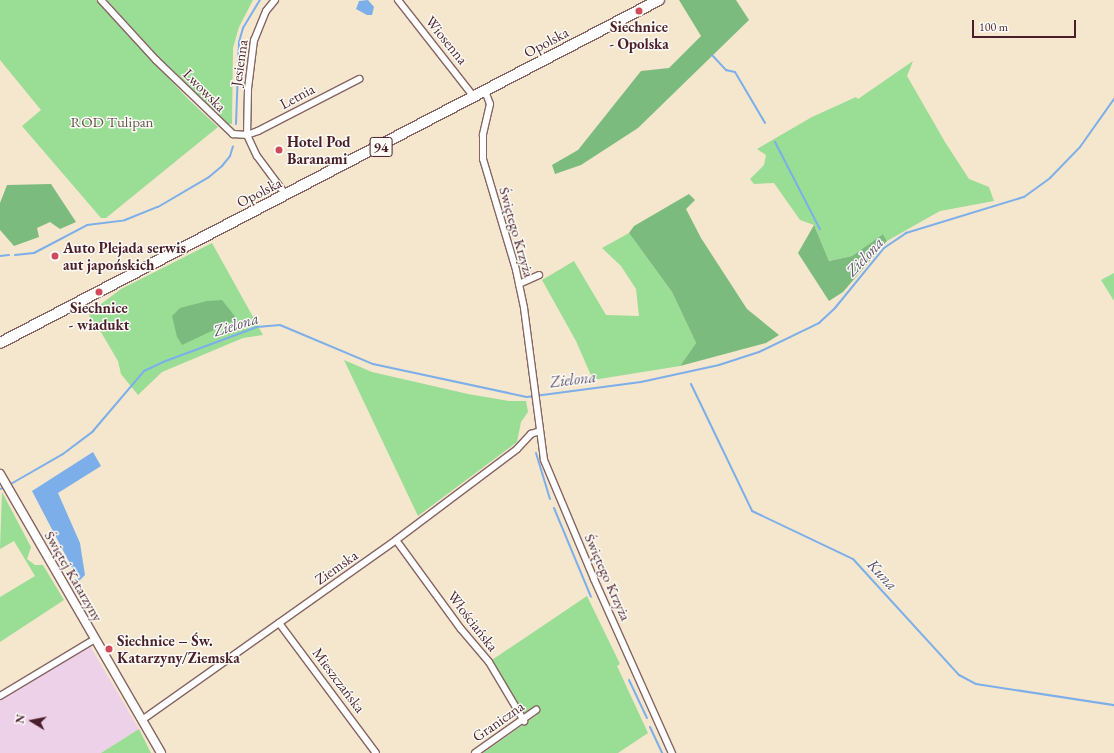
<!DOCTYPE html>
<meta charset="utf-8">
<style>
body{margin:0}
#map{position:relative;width:1114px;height:753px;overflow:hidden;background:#f5e6ce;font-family:"EB Garamond",serif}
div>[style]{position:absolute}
.built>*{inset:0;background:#edd1e9}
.green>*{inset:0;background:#9add95}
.forest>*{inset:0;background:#7bbc7e}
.water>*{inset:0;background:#7cafe9}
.stream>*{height:2px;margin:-1px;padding:0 1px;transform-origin:1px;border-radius:1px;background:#7cafe9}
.roads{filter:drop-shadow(1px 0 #866564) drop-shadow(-1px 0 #866564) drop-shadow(0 1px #866564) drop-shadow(0 -1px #866564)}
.minor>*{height:6px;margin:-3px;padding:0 3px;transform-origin:3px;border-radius:3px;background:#fff}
.tertiary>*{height:8px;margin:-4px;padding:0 4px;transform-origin:4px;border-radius:4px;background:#fff}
.primary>*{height:10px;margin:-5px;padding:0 5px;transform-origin:5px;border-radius:5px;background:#fff}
.dots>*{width:11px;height:11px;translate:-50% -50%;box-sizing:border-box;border:2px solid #fdfcf7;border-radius:50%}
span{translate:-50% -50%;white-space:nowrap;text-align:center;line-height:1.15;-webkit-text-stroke:3px #fdfcf7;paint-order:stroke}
.shield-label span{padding:1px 3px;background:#fdfcf7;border:1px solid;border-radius:3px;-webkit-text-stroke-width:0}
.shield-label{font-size:14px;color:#4a1f2b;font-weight:700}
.poi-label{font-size:15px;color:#4a1f2b;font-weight:700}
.left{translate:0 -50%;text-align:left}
.street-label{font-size:15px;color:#4a1f2b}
.park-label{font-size:15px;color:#62584b}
.water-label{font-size:16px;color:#5c516e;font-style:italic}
.north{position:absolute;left:12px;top:701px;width:40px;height:40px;-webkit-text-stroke:3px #fdfcf7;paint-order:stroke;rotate:280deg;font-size:11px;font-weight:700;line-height:16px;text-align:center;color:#4a1f2b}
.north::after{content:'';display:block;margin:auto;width:14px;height:18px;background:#4a1f2b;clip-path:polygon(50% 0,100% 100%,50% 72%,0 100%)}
.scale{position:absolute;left:972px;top:20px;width:104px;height:18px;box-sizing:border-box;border:2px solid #4a1f2b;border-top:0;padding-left:5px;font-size:12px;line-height:14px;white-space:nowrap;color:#4a1f2b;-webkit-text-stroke:3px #fdfcf7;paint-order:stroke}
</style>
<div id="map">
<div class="built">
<i style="clip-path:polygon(90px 646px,139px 729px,101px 753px,0 753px,0 701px)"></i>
</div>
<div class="green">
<i style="clip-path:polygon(0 0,96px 0,188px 99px,218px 127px,106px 218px,101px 218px,22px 126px,41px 110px,0 60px)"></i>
<i style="clip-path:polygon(107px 0,253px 0,239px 27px,233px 48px,232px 124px,228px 124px,156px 54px)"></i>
<i style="clip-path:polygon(913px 61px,907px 76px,945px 142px,969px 179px,989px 187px,994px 201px,940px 211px,887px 241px,883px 234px,852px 256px,829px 261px,814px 225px,800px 220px,774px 183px,754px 184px,750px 179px,764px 165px,766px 155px,757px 149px,812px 117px,856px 97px,858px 99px)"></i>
<i style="clip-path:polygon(629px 233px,672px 292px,696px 343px,680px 366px,593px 380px,576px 341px,542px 280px,574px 261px,606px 315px,639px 316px,636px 289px,621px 266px,602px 248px)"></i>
<i style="clip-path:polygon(212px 243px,263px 335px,243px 338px,162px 372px,138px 395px,121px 374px,118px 361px,95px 322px,90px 319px,89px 313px,121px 289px)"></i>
<i style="clip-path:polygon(1114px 273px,1114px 301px,1101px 280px)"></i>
<i style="clip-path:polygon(344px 360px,372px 372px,468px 394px,509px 401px,526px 401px,528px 412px,521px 422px,517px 442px,418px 516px)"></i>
<i style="clip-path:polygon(2px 492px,31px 547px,27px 559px,35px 565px,43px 565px,64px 600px,0 642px,0 597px,35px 576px,14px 541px,0 549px)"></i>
<i style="clip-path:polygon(587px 596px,620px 664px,617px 666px,648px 733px,618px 753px,483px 753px,537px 715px,525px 714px,489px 662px)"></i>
<i style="clip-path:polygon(139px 729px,151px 753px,101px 753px)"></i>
</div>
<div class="forest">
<i style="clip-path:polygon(679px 0,736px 0,749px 20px,638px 128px,581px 165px,555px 174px,552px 165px,578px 150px,641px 71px,669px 68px,701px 36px)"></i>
<i style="clip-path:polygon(51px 184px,76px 222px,60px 229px,50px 222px,37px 228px,39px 237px,14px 246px,0 230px,0 203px,7px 185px)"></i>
<i style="clip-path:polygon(689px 194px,695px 200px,686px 209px,701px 238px,747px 309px,779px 335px,766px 343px,680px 366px,696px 343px,672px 292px,629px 233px,634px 226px)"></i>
<i style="clip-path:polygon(814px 225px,829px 261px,852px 256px,883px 234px,887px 241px,843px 292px,829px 301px,798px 253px)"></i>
<i style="clip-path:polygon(222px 300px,237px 319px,182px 345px,177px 337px,172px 316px,180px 308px,207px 301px)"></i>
</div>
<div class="water">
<i style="clip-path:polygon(368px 0,374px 7px,372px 15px,367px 15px,356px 9px,359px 1px)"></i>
<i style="clip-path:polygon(93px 452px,101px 466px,58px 493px,80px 543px,85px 575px,79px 581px,32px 491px)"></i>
</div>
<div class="stream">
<i style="left:712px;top:55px;width:21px;rotate:47deg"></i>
<i style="left:726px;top:70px;width:9px;rotate:13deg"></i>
<i style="left:735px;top:72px;width:59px;rotate:59.5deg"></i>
<i style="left:236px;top:124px;width:82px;rotate:-87.9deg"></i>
<i style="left:239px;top:42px;width:15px;rotate:-74deg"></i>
<i style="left:243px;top:28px;width:33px;rotate:-59deg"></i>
<i style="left:775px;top:142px;width:98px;rotate:62.7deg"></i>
<i style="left:15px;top:255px;width:19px;rotate:-6deg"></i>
<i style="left:34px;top:253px;width:60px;rotate:-27.8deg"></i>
<i style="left:87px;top:225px;width:38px;rotate:-7deg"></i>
<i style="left:125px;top:220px;width:35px;rotate:-22deg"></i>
<i style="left:158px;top:207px;width:59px;rotate:-30.5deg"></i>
<i style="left:209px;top:177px;width:17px;rotate:-40deg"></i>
<i style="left:222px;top:166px;width:13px;rotate:-51deg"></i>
<i style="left:230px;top:156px;width:10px;rotate:-73deg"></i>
<i style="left:0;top:256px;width:9px;rotate:-6deg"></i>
<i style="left:691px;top:384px;width:141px;rotate:64.3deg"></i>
<i style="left:752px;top:511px;width:112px;rotate:25.4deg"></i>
<i style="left:853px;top:559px;width:157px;rotate:47.6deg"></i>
<i style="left:959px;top:675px;width:19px;rotate:28deg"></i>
<i style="left:976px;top:684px;width:140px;rotate:8.7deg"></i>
<i style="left:536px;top:453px;width:48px;rotate:73.1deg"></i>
<i style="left:9px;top:485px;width:62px;rotate:-29.9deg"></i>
<i style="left:63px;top:454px;width:38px;rotate:-37deg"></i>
<i style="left:93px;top:431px;width:79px;rotate:-49.6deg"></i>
<i style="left:144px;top:371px;width:21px;rotate:-25deg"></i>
<i style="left:163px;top:362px;width:100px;rotate:-20.4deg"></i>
<i style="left:257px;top:327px;width:23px;rotate:-5deg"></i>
<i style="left:280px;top:325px;width:101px;rotate:22.8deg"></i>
<i style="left:373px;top:364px;width:157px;rotate:12.1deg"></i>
<i style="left:527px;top:397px;width:115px;rotate:-7.5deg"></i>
<i style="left:641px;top:382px;width:80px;rotate:-12.3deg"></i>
<i style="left:719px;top:365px;width:42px;rotate:-18deg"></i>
<i style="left:759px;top:352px;width:67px;rotate:-25.8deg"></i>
<i style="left:819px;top:323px;width:22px;rotate:-43deg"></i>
<i style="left:835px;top:308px;width:77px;rotate:-50.8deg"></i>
<i style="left:884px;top:248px;width:27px;rotate:-34deg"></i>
<i style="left:906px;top:233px;width:123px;rotate:-17deg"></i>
<i style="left:1024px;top:197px;width:32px;rotate:-36deg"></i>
<i style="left:1050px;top:178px;width:43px;rotate:-45.9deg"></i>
<i style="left:1080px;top:147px;width:59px;rotate:-54.7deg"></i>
<i style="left:0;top:489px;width:5px;rotate:-22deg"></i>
<i style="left:554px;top:508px;width:96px;rotate:67.4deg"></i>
<i style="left:629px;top:680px;width:42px;rotate:64.7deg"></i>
<i style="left:650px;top:727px;width:29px;rotate:65deg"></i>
</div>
<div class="roads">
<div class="minor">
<i style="left:101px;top:0;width:81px;rotate:47.5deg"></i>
<i style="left:156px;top:60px;width:107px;rotate:43.9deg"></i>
<i style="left:233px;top:134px;width:14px;rotate:4deg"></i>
<i style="left:247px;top:135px;width:12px;rotate:-20deg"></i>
<i style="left:258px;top:131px;width:114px;rotate:-27.2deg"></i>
<i style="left:275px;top:0;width:14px;rotate:129deg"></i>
<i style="left:266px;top:11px;width:31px;rotate:112deg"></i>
<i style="left:254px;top:40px;width:49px;rotate:97deg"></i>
<i style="left:248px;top:89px;width:46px;rotate:91.2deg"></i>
<i style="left:247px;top:135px;width:23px;rotate:65deg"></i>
<i style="left:257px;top:156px;width:49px;rotate:53.4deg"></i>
<i style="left:398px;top:0;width:123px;rotate:51.9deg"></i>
<i style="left:485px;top:91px;width:14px;rotate:69deg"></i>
<i style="left:490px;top:104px;width:32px;rotate:103deg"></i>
<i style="left:483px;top:135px;width:24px;rotate:90deg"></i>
<i style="left:483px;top:159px;width:116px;rotate:73.4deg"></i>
<i style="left:516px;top:270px;width:39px;rotate:78deg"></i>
<i style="left:524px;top:308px;width:153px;rotate:82.5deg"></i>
<i style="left:544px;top:460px;width:129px;rotate:67.2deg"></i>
<i style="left:594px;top:579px;width:191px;rotate:65.9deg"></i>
<i style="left:519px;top:284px;width:22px;rotate:-24deg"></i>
<i style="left:396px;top:540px;width:110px;rotate:53.9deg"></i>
<i style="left:461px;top:629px;width:43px;rotate:49.7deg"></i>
<i style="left:489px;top:662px;width:69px;rotate:59.3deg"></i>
<i style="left:279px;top:623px;width:162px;rotate:53.3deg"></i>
<i style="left:0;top:696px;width:111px;rotate:-31deg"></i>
<i style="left:142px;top:720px;width:311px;rotate:-35.3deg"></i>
<i style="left:396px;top:540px;width:151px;rotate:-36.9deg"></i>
<i style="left:517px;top:449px;width:21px;rotate:-47deg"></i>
<i style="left:531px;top:434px;width:9px;rotate:-18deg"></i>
<i style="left:475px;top:753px;width:75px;rotate:-35.2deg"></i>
</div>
<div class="tertiary">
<i style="left:0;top:474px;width:322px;rotate:60deg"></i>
</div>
<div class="primary">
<i style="left:0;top:343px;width:743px;rotate:-27.5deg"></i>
</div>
</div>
<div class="dots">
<i style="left:639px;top:11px;background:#d1495b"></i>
<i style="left:279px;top:150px;background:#d1495b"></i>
<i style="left:55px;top:256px;background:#d1495b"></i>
<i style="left:99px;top:292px;background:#d1495b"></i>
<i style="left:109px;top:649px;background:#d1495b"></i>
</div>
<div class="shield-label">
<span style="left:381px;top:147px">94</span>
</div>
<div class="poi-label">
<span style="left:639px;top:35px">Siechnice<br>- Opolska</span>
<span class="left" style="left:287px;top:150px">Hotel Pod<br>Baranami</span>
<span class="left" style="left:63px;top:256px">Auto Plejada serwis<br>aut japońskich</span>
<span style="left:99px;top:316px">Siechnice<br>- wiadukt</span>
<span class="left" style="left:117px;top:649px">Siechnice – Św.<br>Katarzyny/Ziemska</span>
</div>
<div class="street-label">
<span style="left:447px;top:40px;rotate:51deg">Wiosenna</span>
<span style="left:546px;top:42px;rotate:-28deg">Opolska</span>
<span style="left:239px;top:63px;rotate:-82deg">Jesienna</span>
<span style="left:205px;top:90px;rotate:45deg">Lwowska</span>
<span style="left:297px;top:96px;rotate:-28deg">Letnia</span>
<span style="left:259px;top:192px;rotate:-27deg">Opolska</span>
<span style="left:517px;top:232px;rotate:74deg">Świętego Krzyża</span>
<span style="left:336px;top:567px;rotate:-35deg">Ziemska</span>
<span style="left:74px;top:576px;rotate:60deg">Świętej Katarzyny</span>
<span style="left:608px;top:577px;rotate:66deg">Świętego Krzyża</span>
<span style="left:473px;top:621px;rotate:52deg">Włościańska</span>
<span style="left:339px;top:680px;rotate:53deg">Mieszczańska</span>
<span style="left:498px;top:721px;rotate:-35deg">Graniczna</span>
</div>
<div class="park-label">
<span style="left:112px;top:122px">ROD Tulipan</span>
</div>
<div class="water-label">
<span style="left:865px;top:257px;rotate:-47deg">Zielona</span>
<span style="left:236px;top:325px;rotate:-17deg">Zielona</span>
<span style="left:573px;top:380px;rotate:-7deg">Zielona</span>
<span style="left:882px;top:575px;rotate:47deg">Kuna</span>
</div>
<div class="north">N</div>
<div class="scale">100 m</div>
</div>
